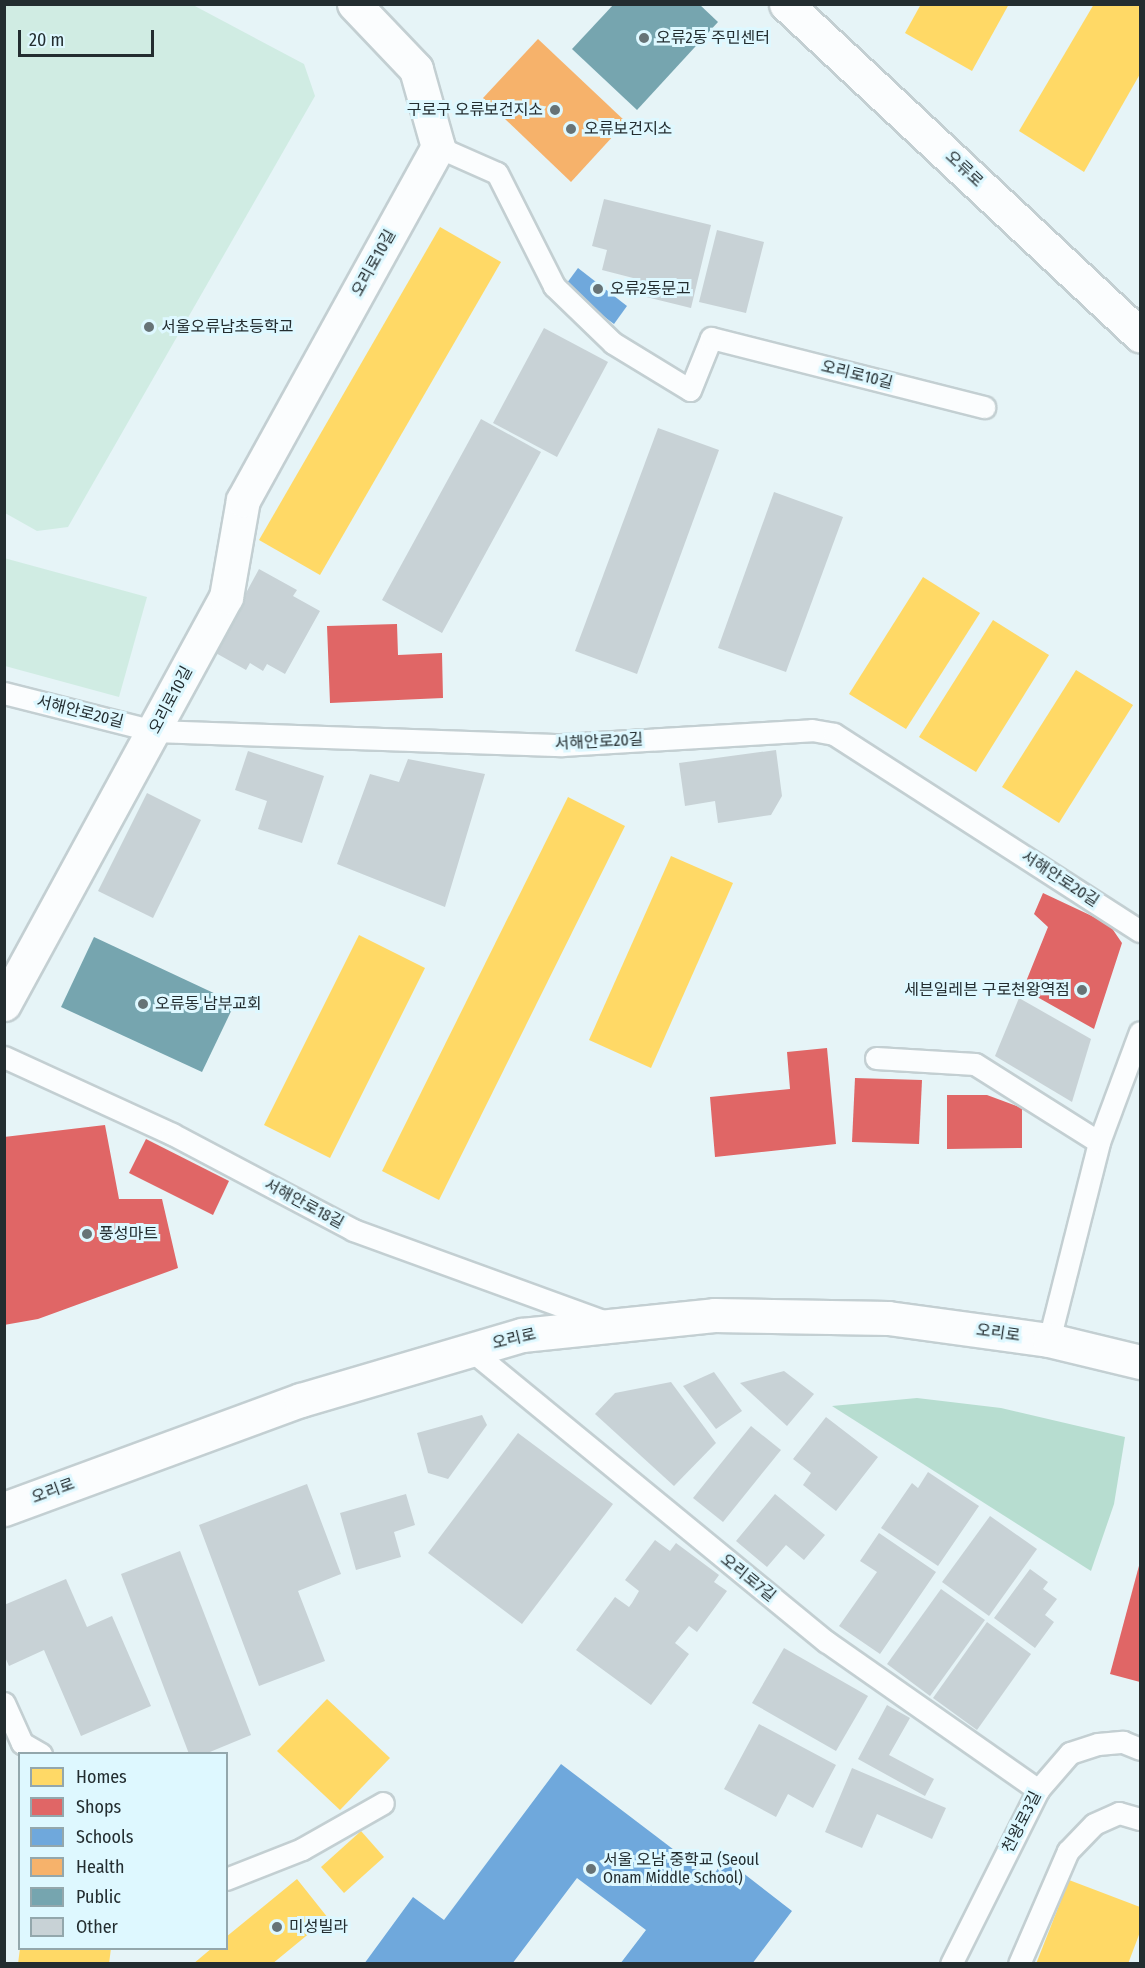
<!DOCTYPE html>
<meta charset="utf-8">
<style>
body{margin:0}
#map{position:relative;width:1145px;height:1968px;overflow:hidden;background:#e6f4f7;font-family:"Fira Sans Condensed","Noto Sans KR",sans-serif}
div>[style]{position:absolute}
.green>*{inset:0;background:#d0ece3}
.forest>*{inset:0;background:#b7ddd0}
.homes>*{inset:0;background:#ffd966}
.shops>*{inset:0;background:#e06666}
.schools>*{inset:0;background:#6fa8dc}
.health>*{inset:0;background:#f6b26b}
.public>*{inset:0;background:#76a5af}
.building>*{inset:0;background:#c8d2d6}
.roads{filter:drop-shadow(2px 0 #c3cfd2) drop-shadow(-2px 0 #c3cfd2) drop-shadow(0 2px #c3cfd2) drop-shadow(0 -2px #c3cfd2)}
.service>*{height:21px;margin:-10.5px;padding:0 10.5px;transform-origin:10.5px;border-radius:10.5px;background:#fbfdfe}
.minor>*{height:33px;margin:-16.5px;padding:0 16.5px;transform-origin:16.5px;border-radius:16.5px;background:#fbfdfe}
.secondary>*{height:33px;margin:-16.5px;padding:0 16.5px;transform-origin:16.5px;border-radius:16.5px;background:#fbfdfe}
.dots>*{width:16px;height:16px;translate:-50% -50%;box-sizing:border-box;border:3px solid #def8ff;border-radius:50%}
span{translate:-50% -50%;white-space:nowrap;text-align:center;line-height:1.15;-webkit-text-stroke:6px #def8ff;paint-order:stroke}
.poi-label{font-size:16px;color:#232d30}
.left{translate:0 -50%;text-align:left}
.right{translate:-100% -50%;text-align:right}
.street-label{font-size:16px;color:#232d30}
.frame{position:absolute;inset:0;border:6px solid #232d30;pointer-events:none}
.legend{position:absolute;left:18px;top:1752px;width:210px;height:198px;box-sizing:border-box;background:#def8ff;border:2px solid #93a7ac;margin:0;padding:8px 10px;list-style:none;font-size:18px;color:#232d30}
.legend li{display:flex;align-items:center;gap:12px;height:30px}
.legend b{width:30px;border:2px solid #93a7ac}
.scale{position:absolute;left:18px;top:30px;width:136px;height:27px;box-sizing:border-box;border:3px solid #232d30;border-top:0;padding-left:8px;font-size:18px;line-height:21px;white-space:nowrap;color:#232d30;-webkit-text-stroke:4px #def8ff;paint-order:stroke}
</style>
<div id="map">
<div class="green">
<i style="clip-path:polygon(5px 4px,193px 5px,304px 64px,315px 96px,68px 527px,37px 531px,5px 513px)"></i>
<i style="clip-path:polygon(4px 558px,147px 597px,119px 697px,5px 666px)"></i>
</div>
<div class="forest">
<i style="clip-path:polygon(917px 1398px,1001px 1408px,1125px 1437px,1114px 1504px,1091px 1571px,832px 1406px)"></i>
</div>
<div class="homes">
<i style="clip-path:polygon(921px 4px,1009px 4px,972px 71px,905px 33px)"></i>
<i style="clip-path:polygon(1094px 4px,1140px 4px,1140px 74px,1084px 172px,1019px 131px)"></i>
<i style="clip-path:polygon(440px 227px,501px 262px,320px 575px,259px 540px)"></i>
<i style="clip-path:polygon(923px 577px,980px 613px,906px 729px,849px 694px)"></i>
<i style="clip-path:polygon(993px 620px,1049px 655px,976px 772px,919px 737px)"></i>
<i style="clip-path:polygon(1076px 670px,1133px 705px,1059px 823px,1002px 787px)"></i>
<i style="clip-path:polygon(568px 797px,625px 826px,439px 1200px,382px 1171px)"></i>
<i style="clip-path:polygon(671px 856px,733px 883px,651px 1068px,589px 1040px)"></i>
<i style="clip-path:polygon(359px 935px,425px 968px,330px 1158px,264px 1125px)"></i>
<i style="clip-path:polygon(327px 1699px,390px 1758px,340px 1810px,277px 1751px)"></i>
<i style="clip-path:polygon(361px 1831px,384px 1857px,344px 1893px,321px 1867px)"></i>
<i style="clip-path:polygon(297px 1879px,328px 1918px,272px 1964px,193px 1964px,212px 1948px,226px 1948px,226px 1937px)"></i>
<i style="clip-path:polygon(1069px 1880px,1140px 1907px,1140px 1932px,1128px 1964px,1036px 1964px)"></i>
<i style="clip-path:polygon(20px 1948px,111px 1948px,109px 1964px,18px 1964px)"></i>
</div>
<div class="shops">
<i style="clip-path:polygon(397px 624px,398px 655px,442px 653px,443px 698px,330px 703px,327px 626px)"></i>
<i style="clip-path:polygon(1043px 893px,1109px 924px,1122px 943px,1094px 1029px,1023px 989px,1048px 927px,1034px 914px)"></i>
<i style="clip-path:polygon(827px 1048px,836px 1144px,715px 1157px,710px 1097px,790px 1089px,787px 1052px)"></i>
<i style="clip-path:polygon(855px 1078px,922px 1080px,919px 1144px,852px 1142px)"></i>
<i style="clip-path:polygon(947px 1095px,987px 1095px,1022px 1108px,1022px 1148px,947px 1149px)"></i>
<i style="clip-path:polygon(105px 1125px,119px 1199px,162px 1199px,178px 1268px,38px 1319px,4px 1325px,4px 1137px)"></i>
<i style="clip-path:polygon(146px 1139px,229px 1181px,213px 1215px,129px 1173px)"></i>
<i style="clip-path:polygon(1140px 1562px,1140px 1682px,1110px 1674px)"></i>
</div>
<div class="schools">
<i style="clip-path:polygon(578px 268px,627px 306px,614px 324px,564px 287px)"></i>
<i style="clip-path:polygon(561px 1764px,711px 1878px,725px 1859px,792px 1911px,752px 1964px,620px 1964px,646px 1930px,577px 1878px,512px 1964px,364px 1964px,413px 1897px,444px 1920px)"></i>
</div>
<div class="health">
<i style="clip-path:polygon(538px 39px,626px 122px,571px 182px,483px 98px)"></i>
</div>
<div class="public">
<i style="clip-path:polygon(614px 4px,699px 4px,718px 22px,637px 110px,572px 49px)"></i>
<i style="clip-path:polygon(94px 937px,235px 1003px,202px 1072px,61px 1007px)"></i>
</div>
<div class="building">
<i style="clip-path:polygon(604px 199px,711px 225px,691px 308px,634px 294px,637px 279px,602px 270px,607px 250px,592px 246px)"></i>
<i style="clip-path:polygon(717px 230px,764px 242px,746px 313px,699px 302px)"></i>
<i style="clip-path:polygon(544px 328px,608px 362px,557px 457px,493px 423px)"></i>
<i style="clip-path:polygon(481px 419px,541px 452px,442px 633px,382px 600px)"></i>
<i style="clip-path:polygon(658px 428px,719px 450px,637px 674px,575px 651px)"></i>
<i style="clip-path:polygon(774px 492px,843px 517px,786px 672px,718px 648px)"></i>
<i style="clip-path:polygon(259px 569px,297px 590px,293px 596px,320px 611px,285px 674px,267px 664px,263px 671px,250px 663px,246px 670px,214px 652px)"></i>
<i style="clip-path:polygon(776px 750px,782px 796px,771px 815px,718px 823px,715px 801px,685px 806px,679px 763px)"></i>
<i style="clip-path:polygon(248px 751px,324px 776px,302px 843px,258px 829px,267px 801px,235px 790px)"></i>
<i style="clip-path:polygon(408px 759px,485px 774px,445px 907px,337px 864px,370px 774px,399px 782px)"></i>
<i style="clip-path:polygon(147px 793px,201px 820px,153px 918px,98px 891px)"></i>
<i style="clip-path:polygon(1019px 998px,1091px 1039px,1072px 1102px,995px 1056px)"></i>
<i style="clip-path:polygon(784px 1371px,814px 1394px,787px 1426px,740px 1383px)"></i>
<i style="clip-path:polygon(714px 1372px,742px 1411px,716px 1429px,683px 1386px)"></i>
<i style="clip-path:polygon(671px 1382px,716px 1443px,674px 1486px,595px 1414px,615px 1393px)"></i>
<i style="clip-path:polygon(482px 1415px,487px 1425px,448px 1479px,428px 1473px,417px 1433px)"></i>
<i style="clip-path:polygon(826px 1417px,878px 1457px,836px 1511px,803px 1485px,811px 1473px,793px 1459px)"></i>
<i style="clip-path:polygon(751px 1426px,781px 1450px,723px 1522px,693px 1498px)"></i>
<i style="clip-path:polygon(518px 1433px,613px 1504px,522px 1624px,428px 1553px)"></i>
<i style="clip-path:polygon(928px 1472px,979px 1506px,938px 1566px,881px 1528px,912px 1483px,918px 1488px)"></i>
<i style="clip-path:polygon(307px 1484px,341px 1574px,298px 1591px,325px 1661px,259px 1686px,199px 1525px)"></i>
<i style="clip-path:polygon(406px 1494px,415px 1525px,394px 1532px,401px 1557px,356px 1570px,340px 1513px)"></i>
<i style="clip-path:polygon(775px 1494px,825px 1535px,804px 1560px,786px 1545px,767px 1567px,736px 1541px)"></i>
<i style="clip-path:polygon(990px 1516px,1037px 1549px,989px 1616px,942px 1582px)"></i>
<i style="clip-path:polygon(879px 1533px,936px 1572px,880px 1654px,839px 1626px,877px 1572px,860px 1561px)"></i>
<i style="clip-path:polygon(655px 1540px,670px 1551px,676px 1543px,719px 1575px,714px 1582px,727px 1591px,697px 1632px,689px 1626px,675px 1643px,689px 1654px,651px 1705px,576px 1650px,615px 1597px,629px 1607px,632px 1603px,639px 1591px,625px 1580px)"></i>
<i style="clip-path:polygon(180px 1551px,251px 1735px,205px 1754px,189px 1754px,121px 1574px)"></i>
<i style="clip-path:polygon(1030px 1569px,1048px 1582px,1043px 1589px,1057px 1599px,1045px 1615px,1054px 1622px,1035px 1648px,994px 1618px)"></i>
<i style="clip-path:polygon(66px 1579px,87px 1627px,112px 1616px,151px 1706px,81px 1736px,44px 1650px,9px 1666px,4px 1655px,4px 1605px)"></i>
<i style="clip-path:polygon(941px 1589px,985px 1620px,930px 1696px,887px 1664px)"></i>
<i style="clip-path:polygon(987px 1622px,1031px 1654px,977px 1730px,933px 1698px)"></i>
<i style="clip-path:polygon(784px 1648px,868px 1696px,836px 1751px,752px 1703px)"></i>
<i style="clip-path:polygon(887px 1705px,910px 1718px,889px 1755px,934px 1779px,925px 1796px,858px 1759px)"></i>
<i style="clip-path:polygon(759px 1724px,836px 1765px,813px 1808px,788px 1794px,776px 1817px,724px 1789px)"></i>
<i style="clip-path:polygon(852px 1768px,946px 1808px,932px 1839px,877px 1814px,862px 1848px,825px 1832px)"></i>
</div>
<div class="roads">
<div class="service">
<i style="left:438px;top:147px;width:64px;rotate:23.8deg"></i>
<i style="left:497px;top:173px;width:127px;rotate:63.2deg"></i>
<i style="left:554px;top:286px;width:82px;rotate:44deg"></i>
<i style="left:613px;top:343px;width:90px;rotate:31.4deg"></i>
<i style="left:690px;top:390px;width:56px;rotate:-68deg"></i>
<i style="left:711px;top:338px;width:282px;rotate:14.2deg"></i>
<i style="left:4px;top:693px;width:155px;rotate:14.2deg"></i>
<i style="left:154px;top:731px;width:408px;rotate:2deg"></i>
<i style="left:562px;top:745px;width:250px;rotate:-3.4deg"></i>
<i style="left:812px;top:730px;width:22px;rotate:10deg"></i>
<i style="left:834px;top:734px;width:364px;rotate:32.8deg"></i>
<i style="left:4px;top:1057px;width:185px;rotate:24.6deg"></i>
<i style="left:172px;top:1134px;width:205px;rotate:27.9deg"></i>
<i style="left:353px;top:1230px;width:269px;rotate:20deg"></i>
<i style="left:876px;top:1058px;width:99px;rotate:3.5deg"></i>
<i style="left:975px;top:1064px;width:146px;rotate:32.2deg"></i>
<i style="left:1049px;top:1340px;width:204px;rotate:-75.8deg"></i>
<i style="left:1099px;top:1142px;width:117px;rotate:-69.6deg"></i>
<i style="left:471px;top:1350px;width:460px;rotate:39.4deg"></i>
<i style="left:827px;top:1642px;width:258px;rotate:35deg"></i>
<i style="left:4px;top:1703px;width:44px;rotate:65.8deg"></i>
<i style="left:22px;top:1743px;width:22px;rotate:30deg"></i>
<i style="left:226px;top:1879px;width:82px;rotate:-21.5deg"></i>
<i style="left:302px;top:1849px;width:93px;rotate:-29.6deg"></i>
<i style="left:951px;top:1964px;width:195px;rotate:-63.4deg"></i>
<i style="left:1038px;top:1790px;width:49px;rotate:-49.1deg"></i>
<i style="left:1070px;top:1753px;width:29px;rotate:-18deg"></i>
<i style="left:1098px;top:1744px;width:25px;rotate:-5deg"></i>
<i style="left:1123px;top:1742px;width:18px;rotate:22deg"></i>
<i style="left:1019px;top:1964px;width:123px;rotate:-66.6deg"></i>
<i style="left:1068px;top:1851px;width:37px;rotate:-46deg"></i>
<i style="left:1094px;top:1824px;width:27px;rotate:-24deg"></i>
<i style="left:1119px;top:1813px;width:22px;rotate:16deg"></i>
</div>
<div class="minor">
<i style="left:4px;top:1004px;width:464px;rotate:-61.4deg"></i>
<i style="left:226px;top:597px;width:98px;rotate:-80.1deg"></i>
<i style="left:243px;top:500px;width:403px;rotate:-61.1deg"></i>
<i style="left:438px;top:147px;width:81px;rotate:-105.8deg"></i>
<i style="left:416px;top:69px;width:90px;rotate:-133.6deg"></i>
</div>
<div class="secondary">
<i style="left:786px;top:4px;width:485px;rotate:43.1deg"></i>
<i style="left:4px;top:1509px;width:316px;rotate:-20.2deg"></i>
<i style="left:301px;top:1400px;width:230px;rotate:-16.4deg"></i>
<i style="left:522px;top:1335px;width:193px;rotate:-5.9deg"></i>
<i style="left:714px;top:1315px;width:174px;rotate:1deg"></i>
<i style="left:888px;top:1318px;width:162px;rotate:7.8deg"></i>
<i style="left:1049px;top:1340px;width:94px;rotate:13.6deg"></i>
</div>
</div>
<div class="dots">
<i style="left:644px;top:38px;background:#677376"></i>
<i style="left:555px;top:110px;background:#677376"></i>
<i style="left:571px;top:129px;background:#677376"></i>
<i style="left:598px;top:289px;background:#677376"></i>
<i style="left:149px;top:327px;background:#677376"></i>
<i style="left:1082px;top:990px;background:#677376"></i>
<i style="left:143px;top:1004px;background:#677376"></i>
<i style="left:87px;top:1234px;background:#677376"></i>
<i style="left:591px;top:1869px;background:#677376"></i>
<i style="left:277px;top:1927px;background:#677376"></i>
</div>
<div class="poi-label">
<span class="left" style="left:656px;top:38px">오류2동 주민센터</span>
<span class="right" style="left:543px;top:110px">구로구 오류보건지소</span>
<span class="left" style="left:584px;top:129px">오류보건지소</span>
<span class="left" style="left:610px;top:289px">오류2동문고</span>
<span class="left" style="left:161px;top:327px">서울오류남초등학교</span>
<span class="right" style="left:1070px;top:990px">세븐일레븐 구로천왕역점</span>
<span class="left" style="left:155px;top:1004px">오류동 남부교회</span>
<span class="left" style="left:99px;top:1234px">풍성마트</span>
<span class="left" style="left:603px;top:1869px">서울 오남 중학교 (Seoul<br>Onam Middle School)</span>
<span class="left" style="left:289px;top:1927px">미성빌라</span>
</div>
<div class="street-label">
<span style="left:964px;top:169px;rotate:43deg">오류로</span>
<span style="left:374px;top:263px;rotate:-61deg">오리로10길</span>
<span style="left:857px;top:375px;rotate:14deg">오리로10길</span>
<span style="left:171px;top:700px;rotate:-62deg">오리로10길</span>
<span style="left:80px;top:712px;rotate:14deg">서해안로20길</span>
<span style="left:599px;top:742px;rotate:-3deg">서해안로20길</span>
<span style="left:1060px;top:879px;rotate:33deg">서해안로20길</span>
<span style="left:304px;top:1204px;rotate:28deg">서해안로18길</span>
<span style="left:998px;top:1333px;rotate:8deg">오리로</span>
<span style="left:514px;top:1339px;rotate:-13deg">오리로</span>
<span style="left:53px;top:1491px;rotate:-20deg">오리로</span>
<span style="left:748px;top:1578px;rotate:39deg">오리로7길</span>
<span style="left:1022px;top:1822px;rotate:-63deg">천왕로3길</span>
</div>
<div class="frame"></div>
<ul class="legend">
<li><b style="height:16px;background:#ffd966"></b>Homes</li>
<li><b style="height:16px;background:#e06666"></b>Shops</li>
<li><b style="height:16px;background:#6fa8dc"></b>Schools</li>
<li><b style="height:16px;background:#f6b26b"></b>Health</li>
<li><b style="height:16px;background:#76a5af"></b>Public</li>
<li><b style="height:16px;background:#c8d2d6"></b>Other</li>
</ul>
<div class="scale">20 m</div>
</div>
